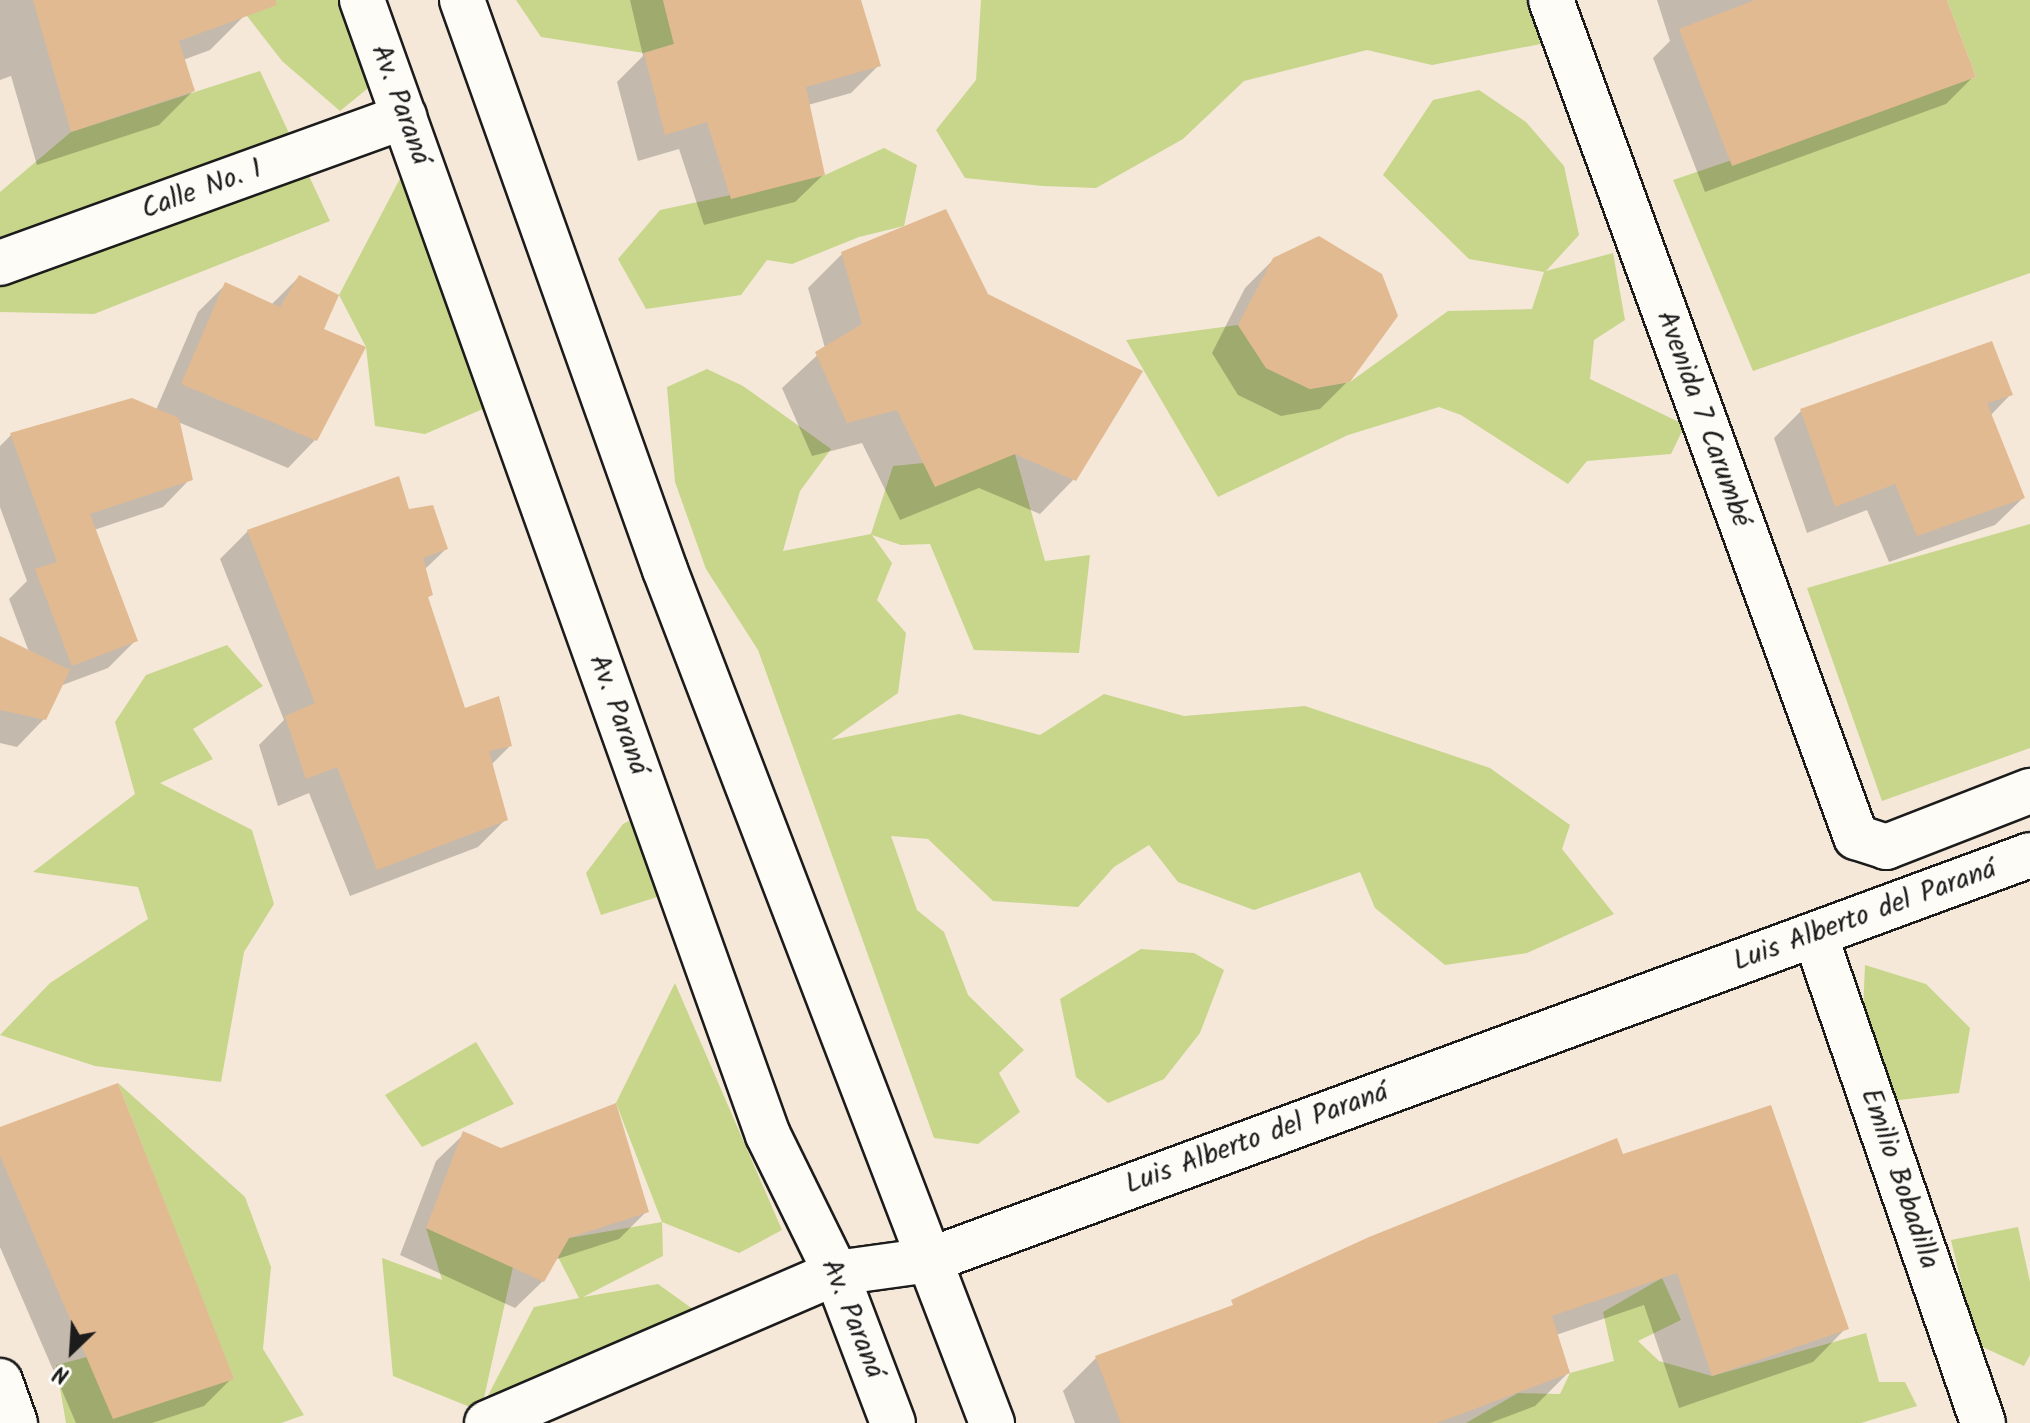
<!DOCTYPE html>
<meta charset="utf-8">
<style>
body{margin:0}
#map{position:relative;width:2030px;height:1423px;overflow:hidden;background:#f5e8d9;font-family:Kalam,sans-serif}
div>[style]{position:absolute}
.green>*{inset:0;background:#c7d68a}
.shadow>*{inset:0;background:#0003}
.building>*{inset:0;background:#e2ba92}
.roads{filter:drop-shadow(2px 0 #1c1c1c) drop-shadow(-2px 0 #1c1c1c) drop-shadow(0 2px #1c1c1c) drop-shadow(0 -2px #1c1c1c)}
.minor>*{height:44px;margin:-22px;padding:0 22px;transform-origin:22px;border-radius:22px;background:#fdfcf7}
.tertiary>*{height:44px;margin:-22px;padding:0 22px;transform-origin:22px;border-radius:22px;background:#fdfcf7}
span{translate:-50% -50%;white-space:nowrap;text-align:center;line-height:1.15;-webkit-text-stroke:6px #fdfcf7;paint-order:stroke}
.street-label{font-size:28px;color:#1c1c1c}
.north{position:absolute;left:32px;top:1311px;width:80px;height:80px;-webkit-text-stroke:6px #fdfcf7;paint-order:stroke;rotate:205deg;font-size:22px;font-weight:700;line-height:32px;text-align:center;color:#1c1c1c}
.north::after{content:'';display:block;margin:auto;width:28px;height:36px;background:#1c1c1c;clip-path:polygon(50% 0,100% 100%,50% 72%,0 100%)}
</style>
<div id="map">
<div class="green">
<i style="clip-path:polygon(242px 0,356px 0,367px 47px,367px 89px,340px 111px,282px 61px,247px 16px)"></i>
<i style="clip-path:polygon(516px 0,663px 0,674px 44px,644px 53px,541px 37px)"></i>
<i style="clip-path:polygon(981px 0,1532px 0,1546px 43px,1432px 65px,1367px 50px,1244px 81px,1183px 139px,1096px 188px,1043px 186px,965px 178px,936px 130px,976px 80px)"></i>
<i style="clip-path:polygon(1947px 0,2030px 0,2030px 273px,1753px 371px,1673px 180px,1976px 77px)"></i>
<i style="clip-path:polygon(260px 71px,330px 221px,94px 314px,0 312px,0 192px,71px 132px)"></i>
<i style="clip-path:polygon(1479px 90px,1526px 122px,1564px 166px,1579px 235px,1546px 271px,1613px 253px,1625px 320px,1594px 340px,1590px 379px,1685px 425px,1671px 454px,1587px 461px,1568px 484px,1461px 415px,1439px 407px,1348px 435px,1218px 497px,1126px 340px,1238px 325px,1266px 368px,1310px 389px,1350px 382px,1448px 311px,1532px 309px,1544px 272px,1469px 259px,1383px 175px,1433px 100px)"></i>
<i style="clip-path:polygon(884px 148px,917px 165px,904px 226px,859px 237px,792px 264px,767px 260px,741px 295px,646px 309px,618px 259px,660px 210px,825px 175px)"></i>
<i style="clip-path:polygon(414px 152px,506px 399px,425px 434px,375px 426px,366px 347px,339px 295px)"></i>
<i style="clip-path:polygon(707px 369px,743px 386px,831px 449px,800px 491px,783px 551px,871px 534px,893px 466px,1015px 454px,1045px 561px,1090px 555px,1079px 653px,974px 650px,930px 544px,901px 545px,872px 535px,892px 563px,877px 600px,906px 633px,898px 693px,831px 740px,959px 714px,1040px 735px,1104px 694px,1184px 716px,1305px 706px,1490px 768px,1570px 825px,1562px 849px,1614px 914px,1527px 953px,1445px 965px,1375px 908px,1360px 872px,1254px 910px,1178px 882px,1149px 845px,1114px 867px,1078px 907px,993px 901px,928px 839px,891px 836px,917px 910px,944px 932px,968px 995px,1024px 1050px,999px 1073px,1020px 1112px,978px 1144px,934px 1138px,758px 650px,706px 569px,675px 482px,667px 387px)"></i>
<i style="clip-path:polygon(2030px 524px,2030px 748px,1882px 801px,1807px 588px)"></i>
<i style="clip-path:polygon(227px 645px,263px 686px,193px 729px,213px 759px,160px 783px,252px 830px,274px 904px,244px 952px,221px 1082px,95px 1066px,0 1035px,50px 983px,148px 919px,138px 887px,33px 872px,135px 794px,115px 722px,146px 675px)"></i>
<i style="clip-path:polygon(657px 806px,682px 889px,601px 915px,586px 873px,623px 824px)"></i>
<i style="clip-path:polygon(1141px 949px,1194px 953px,1224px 970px,1200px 1033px,1164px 1079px,1108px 1103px,1076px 1077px,1060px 999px)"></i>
<i style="clip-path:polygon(1865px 965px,1926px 984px,1970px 1028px,1959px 1093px,1891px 1101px,1862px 1038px)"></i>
<i style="clip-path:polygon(675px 983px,782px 1230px,739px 1253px,662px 1222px,663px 1256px,583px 1297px,658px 1284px,715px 1325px,480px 1411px,393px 1376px,382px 1258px,442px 1280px,426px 1228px,513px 1267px,482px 1407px,534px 1307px,579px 1298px,558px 1257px,569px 1238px,662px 1222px,616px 1103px)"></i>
<i style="clip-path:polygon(476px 1042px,514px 1104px,422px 1147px,385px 1095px)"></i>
<i style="clip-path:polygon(118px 1083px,245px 1197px,271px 1267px,263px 1349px,304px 1415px,281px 1423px,66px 1423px,56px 1365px,87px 1357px,233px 1379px)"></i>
<i style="clip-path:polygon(2018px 1227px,2030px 1282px,2030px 1355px,2024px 1366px,1976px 1344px,1951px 1240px)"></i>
<i style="clip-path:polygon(1662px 1278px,1681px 1320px,1638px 1341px,1659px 1361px,1712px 1376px,1866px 1333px,1879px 1382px,1905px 1382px,1917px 1406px,1861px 1423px,1466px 1423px,1518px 1393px,1560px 1394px,1570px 1373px,1614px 1361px,1603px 1312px)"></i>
</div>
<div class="shadow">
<i style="clip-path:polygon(0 0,238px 0,244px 16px,210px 50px,183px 60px,193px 91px,159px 125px,37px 165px,11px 76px,0 80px)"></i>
<i style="clip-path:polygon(630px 0,859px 0,879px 65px,851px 93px,808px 105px,823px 175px,795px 202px,704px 225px,679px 149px,638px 161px,617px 82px,643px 56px)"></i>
<i style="clip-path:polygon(1657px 0,1945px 0,1974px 76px,1946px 104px,1705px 192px,1653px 58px,1670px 41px)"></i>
<i style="clip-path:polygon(842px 254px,1074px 479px,1040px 514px,979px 488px,900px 520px,862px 443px,812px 456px,782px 388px,825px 348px,808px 288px)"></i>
<i style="clip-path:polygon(1274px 259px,1348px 381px,1320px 409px,1281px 416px,1238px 395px,1212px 353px,1245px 288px)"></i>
<i style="clip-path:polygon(299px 277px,321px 330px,315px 440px,288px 468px,178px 422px,190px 479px,163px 507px,94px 530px,136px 640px,108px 668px,60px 686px,44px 719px,17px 747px,0 743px,0 638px,29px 652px,9px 599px,27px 581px,0 507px,0 446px,11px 435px,156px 410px,198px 312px,226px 284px,271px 305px)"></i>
<i style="clip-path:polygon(2011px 394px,1990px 416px,2023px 498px,1995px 525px,1889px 562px,1867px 510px,1807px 533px,1774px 438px,1801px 411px)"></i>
<i style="clip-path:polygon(408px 511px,446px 549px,424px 570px,431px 595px,426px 599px,463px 710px,510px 746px,491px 765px,506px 819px,478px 847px,350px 896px,309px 793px,278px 806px,259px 745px,284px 720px,220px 559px,248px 531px)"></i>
<i style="clip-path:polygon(0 1129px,231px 1379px,204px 1406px,152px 1423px,76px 1423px,0 1247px)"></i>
<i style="clip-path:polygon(464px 1134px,647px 1211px,619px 1239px,554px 1260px,543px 1281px,515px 1308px,400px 1255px,436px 1161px)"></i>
<i style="clip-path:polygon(1621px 1157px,1846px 1328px,1813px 1362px,1679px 1408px,1644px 1305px,1556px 1335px,1568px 1373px,1535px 1406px,1490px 1423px,1075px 1423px,1063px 1391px,1096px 1358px)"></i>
</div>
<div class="building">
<i style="clip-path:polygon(33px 0,276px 0,277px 5px,179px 41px,195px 91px,71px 132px)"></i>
<i style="clip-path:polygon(663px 0,861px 0,881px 66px,806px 87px,825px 175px,731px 199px,707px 122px,665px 135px,644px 53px,674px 44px)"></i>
<i style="clip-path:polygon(1755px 0,1947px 0,1976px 77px,1732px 166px,1679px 29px)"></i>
<i style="clip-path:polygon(946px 209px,988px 294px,1143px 371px,1076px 481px,1015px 454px,935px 487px,897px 410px,847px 423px,815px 352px,862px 324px,841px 252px)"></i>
<i style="clip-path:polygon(1319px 236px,1382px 274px,1398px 316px,1350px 382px,1310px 389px,1266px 368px,1238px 325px,1273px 258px)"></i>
<i style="clip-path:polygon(299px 275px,339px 295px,324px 329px,366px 347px,317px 441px,181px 384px,225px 282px,280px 307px)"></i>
<i style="clip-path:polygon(1992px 341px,2013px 395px,1987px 403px,2025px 498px,1917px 536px,1895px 484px,1835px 507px,1800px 409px)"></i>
<i style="clip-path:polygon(132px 398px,179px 418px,193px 480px,90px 514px,138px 641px,72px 666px,35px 569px,57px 562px,10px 433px)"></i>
<i style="clip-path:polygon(399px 476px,409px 509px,433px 505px,448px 549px,423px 558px,433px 595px,428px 597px,465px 708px,499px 696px,512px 746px,489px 751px,508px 820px,377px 870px,337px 767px,306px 779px,285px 716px,315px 703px,247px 530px)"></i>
<i style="clip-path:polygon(0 636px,70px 670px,46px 720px,0 710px)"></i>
<i style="clip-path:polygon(118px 1083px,234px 1379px,113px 1419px,0 1156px,0 1127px)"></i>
<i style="clip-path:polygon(616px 1103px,649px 1212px,569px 1238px,544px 1282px,426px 1228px,463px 1131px,501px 1148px)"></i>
<i style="clip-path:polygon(1771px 1105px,1849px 1329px,1712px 1376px,1677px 1273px,1552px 1316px,1570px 1373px,1437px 1423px,1121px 1423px,1095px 1356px,1233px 1305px,1231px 1300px,1369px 1237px,1617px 1138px,1623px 1154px)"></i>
</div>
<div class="roads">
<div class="minor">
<i style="left:1551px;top:0;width:891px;rotate:69.98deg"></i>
<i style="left:1856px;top:837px;width:32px;rotate:18deg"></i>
<i style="left:1886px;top:847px;width:155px;rotate:-21.3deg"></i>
<i style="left:0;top:263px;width:430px;rotate:-19.9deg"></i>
<i style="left:1815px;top:935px;width:516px;rotate:71deg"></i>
<i style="left:0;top:1381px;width:45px;rotate:70.3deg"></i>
<i style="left:487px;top:1423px;width:380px;rotate:-23.3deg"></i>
<i style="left:836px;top:1273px;width:95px;rotate:-7.9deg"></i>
<i style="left:930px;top:1260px;width:1172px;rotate:-20.21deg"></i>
</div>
<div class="tertiary">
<i style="left:362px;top:0;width:1205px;rotate:70.32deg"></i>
<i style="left:768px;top:1135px;width:154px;rotate:63.8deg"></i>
<i style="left:836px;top:1273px;width:160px;rotate:69.2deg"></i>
<i style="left:462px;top:0;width:605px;rotate:70.4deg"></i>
<i style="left:665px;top:570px;width:914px;rotate:69.03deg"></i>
</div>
</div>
<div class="street-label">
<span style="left:400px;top:105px;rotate:70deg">Av. Paraná</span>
<span style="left:202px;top:190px;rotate:-20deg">Calle No. 1</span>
<span style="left:1703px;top:419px;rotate:70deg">Avenida 7 Carumbé</span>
<span style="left:618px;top:715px;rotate:70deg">Av. Paraná</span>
<span style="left:1865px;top:916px;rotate:-20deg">Luis Alberto del Paraná</span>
<span style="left:1257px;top:1139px;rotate:-20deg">Luis Alberto del Paraná</span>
<span style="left:1899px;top:1179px;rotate:71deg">Emilio Bobadilla</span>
<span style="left:852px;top:1319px;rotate:68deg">Av. Paraná</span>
</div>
<div class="north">N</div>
</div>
